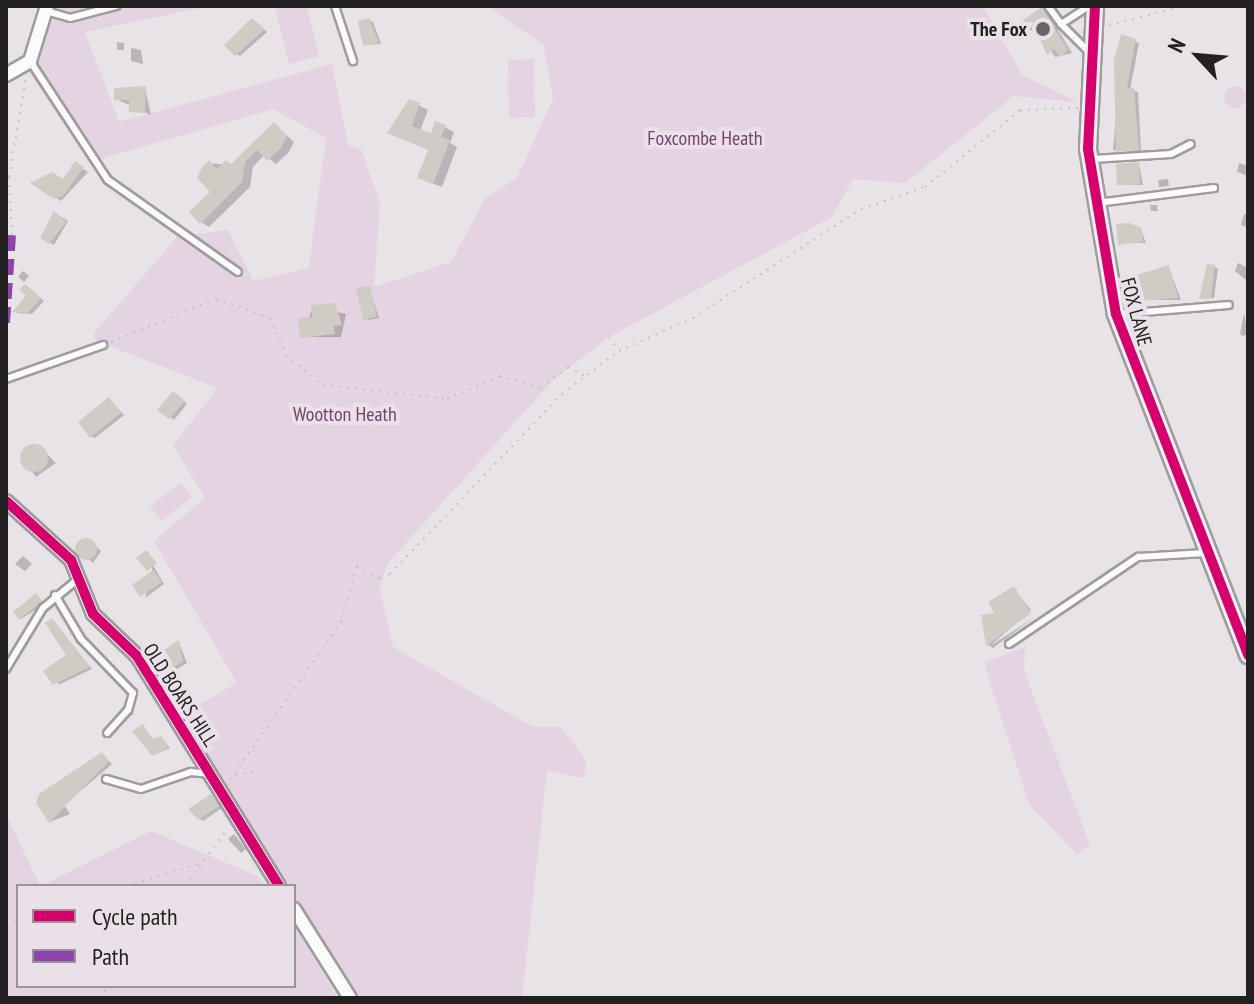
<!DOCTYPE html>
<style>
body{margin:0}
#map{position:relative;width:1254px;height:1004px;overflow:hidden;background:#e8e3e7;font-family:"PT Sans Narrow",sans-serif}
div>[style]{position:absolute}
.green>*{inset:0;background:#e4d3e0}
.round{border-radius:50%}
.shadow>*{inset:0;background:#0003}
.building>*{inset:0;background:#ceccc5}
.path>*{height:2px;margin-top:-1px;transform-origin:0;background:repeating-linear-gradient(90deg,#c5c4c5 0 2px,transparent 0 8px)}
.roads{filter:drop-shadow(2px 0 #9f9c9e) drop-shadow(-2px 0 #9f9c9e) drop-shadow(0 2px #9f9c9e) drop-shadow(0 -2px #9f9c9e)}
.lane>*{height:6px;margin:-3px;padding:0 3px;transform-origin:3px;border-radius:3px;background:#fcfbfb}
.street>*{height:12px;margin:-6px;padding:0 6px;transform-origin:6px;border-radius:6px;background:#fcfbfb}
.secondary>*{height:16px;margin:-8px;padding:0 8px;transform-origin:8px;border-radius:8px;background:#f4f0f3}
.quiet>*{height:8px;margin-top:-4px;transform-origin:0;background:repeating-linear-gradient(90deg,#8e44ad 0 16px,transparent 0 24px)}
.cycleway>*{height:10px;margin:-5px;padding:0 5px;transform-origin:5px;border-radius:5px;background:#d6006c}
.dots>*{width:22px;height:22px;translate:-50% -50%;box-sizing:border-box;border:4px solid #eae1e8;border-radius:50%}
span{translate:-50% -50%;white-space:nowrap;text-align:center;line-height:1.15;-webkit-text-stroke:8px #eae1e8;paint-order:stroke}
.poi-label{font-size:20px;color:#232022;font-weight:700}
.right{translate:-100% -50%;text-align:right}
.park-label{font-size:20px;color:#76426c}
.street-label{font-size:20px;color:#232022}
.frame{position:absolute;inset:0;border:8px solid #232022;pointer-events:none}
.legend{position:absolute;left:16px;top:884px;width:280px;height:104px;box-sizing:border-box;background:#eae1e8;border:2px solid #9a9499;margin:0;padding:10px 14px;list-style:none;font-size:24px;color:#232022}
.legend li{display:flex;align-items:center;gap:16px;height:40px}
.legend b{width:40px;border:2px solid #9a9499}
.north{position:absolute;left:1158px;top:16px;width:80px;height:80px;-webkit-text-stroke:6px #eae1e8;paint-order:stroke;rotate:296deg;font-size:22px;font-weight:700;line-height:32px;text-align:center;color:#232022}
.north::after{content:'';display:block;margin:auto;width:28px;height:36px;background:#232022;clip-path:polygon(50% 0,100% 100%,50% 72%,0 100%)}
</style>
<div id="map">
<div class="green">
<i style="clip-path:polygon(39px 6px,209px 6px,85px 32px,119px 122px,332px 64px,348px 145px,361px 149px,380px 203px,374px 287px,451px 262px,485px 199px,517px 178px,553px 99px,544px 45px,487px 6px,983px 6px,1022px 75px,1078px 102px,1014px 96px,905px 183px,853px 179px,832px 217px,609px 337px,553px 380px,389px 562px,379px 586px,393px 647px,533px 727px,561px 727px,586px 760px,584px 778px,547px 771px,522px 998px,353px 998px,294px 903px,294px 886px,284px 886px,179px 716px,237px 683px,154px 541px,205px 498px,173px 445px,218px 388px,96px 341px,94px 333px,177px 237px,228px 230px,253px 281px,309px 268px,326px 138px,273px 109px,89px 162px,22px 61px)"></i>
<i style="clip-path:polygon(307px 6px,319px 56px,289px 64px,275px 7px)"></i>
<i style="clip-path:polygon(534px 59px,535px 117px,509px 118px,508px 60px)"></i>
<i class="round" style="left:1224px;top:86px;width:22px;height:22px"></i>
<i style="clip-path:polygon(181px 483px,192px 497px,161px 521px,150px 506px)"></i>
<i style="clip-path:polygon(1025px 647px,1024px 671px,1090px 845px,1077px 855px,1029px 804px,989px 679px,985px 662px)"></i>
<i style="clip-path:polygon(6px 814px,40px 886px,18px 886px,18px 986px,294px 986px,294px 926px,338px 998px,6px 998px)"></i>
<i style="clip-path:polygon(151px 831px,257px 876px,266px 886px,41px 886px)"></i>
</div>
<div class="shadow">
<i style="clip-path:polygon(1042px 10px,1048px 13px,1072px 53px,1055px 57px,1038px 31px,1028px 30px)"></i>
<i style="clip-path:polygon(369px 20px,373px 22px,381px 44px,365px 45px)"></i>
<i style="clip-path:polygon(256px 22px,267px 32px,240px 56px,236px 54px)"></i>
<i style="clip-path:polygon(1123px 37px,1139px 43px,1130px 90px,1138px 92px,1141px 151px,1113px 150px)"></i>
<i style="clip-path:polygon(117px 42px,124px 43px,124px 50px,117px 50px)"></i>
<i style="clip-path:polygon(131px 48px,141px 50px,143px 64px,131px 61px)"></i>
<i style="clip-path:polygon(145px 88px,151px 115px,116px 99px)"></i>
<i style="clip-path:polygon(410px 101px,428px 110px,420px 131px,432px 136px,437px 123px,454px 132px,450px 143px,457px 147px,442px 187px,428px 182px,430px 150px,398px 137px)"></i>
<i style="clip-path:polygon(274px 124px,294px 142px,289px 152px,276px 164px,264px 155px,253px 167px,250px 187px,209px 227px,201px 222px,213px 192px,209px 163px,232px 165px)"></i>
<i style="clip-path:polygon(1239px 163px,1248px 166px,1248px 176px,1237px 172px)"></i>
<i style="clip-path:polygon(75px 164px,88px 172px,61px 201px,34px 184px,64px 181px)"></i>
<i style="clip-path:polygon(1139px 164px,1143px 185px,1119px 184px)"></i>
<i style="clip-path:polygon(1168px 179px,1169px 186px,1159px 187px,1158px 180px)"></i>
<i style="clip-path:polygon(1150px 205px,1157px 205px,1158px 211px,1151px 211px)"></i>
<i style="clip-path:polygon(55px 213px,68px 221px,54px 245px,42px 238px)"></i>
<i style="clip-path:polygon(1244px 214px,1248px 214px,1248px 228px,1241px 225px)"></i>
<i style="clip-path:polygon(1141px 230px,1146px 243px,1120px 243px)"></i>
<i style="clip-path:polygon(1238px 263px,1248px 268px,1248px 282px,1235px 271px)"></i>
<i style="clip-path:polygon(1208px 266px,1218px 268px,1214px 298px,1204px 299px)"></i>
<i style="clip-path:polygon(1169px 268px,1181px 300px,1127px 300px,1127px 289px)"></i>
<i style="clip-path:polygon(23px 271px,29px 276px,24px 282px,18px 277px)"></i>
<i style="clip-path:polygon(29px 288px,44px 301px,32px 314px,17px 313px)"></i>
<i style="clip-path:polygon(369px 288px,379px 318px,368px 320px,365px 318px)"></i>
<i style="clip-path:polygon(313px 307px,346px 314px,341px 337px,302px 337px)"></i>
<i style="clip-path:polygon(1244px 313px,1248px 334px,1243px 336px,1240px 334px)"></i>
<i style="clip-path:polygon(177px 396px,187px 404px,174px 420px,160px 409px)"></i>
<i style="clip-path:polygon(109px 399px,124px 415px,95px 438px,91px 436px)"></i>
<i style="clip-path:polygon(37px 444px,56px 463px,36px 477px,20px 455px)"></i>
<i style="clip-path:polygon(87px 538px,101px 551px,93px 563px,76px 549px)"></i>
<i style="clip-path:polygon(146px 553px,164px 584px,145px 598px,153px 572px)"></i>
<i style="clip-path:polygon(23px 556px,32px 564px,25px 571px,15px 564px)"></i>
<i style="clip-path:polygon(1014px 589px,1031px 610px,990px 646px,1035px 617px,993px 648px,988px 645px,983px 617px,997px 614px)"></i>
<i style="clip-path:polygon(37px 596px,45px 604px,21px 619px)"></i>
<i style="clip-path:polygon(52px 620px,92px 669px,58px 685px,68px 656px)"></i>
<i style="clip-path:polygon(179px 643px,187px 663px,171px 673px,167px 671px)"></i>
<i style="clip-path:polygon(143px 727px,154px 741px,162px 738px,170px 748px,153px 755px)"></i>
<i style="clip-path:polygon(102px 754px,112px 764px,64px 805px,70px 814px,50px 822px,38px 802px)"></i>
<i style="clip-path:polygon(212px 796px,222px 808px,203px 821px,199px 818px)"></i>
<i style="clip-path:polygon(234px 834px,246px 849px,241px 853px,228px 839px)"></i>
</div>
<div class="building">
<i style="clip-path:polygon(1042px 7px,1068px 50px,1060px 57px,1054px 49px,1047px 55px,1034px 26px,1027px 32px,1019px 23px)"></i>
<i style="clip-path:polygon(252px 18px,265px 29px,235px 56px,224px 45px)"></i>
<i style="clip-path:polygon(369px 18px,379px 43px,363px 46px,358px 21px)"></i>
<i style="clip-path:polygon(1121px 34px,1136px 39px,1127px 88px,1134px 88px,1139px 150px,1116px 152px,1114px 60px)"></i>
<i style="clip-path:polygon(146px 86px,145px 113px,129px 112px,129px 100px,114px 100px,114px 88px)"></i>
<i style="clip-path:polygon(409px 99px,420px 103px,412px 126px,431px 133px,435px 121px,446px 125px,441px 137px,450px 140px,433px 184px,417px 178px,428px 150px,387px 133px)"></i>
<i style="clip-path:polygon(274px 122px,287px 136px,281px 148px,267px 161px,257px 150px,245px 162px,242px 182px,200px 224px,189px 212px,210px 192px,197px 178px,202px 167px,209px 160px,217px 169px,226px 160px,231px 164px)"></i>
<i style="clip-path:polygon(75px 161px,84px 167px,63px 196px,54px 199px,30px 183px,52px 172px,63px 179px)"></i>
<i style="clip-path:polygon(1139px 162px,1140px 184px,1117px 185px,1116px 164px)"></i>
<i style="clip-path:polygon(54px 211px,66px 222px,49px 244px,40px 238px)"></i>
<i style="clip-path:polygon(1129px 223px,1142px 228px,1143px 242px,1118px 245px,1116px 224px)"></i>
<i style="clip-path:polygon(1207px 264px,1215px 265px,1211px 298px,1199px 299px)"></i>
<i style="clip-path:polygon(1169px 265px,1178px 298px,1125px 302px,1125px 288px,1138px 287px,1137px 275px)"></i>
<i style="clip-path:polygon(25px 284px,41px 298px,28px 313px,12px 312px,26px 296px,19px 290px)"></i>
<i style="clip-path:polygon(370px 286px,377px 317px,363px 320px,356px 288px)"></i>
<i style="clip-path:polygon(335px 303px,342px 325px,334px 326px,335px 334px,300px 338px,298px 318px,312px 317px,311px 305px)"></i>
<i style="clip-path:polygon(173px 391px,185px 401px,169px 419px,157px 410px)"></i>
<i style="clip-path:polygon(109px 397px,121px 413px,90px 438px,78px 422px)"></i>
<i class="round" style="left:20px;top:444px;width:28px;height:28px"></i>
<i class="round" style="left:75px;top:538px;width:22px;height:22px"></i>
<i style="clip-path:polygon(146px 550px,157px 563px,147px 571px,136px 558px)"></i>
<i style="clip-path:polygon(153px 570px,162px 582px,140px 597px,132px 585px)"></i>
<i style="clip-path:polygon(1014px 586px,1031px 613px,986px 646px,981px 615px,994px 613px,988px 602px)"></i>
<i style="clip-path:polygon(36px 593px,42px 601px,19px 620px,13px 612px)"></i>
<i style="clip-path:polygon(52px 618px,90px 667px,53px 685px,43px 671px,66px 655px,45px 623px)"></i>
<i style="clip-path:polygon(179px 640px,183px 661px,166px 672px,155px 656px)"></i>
<i style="clip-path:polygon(143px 724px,152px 739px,162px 736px,168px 747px,152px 756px,132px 731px)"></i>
<i style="clip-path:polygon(102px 752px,109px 761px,49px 823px,36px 803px,39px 794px)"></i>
<i style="clip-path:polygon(211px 794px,219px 806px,198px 820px,188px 809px)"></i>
</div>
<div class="path">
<i style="left:1109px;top:25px;width:78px;rotate:-14deg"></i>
<i style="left:12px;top:235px;width:58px;rotate:-93deg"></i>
<i style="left:9px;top:177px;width:100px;rotate:-80.3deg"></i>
<i style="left:609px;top:337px;width:16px;rotate:55deg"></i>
<i style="left:111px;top:342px;width:113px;rotate:-22.3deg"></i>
<i style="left:216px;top:299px;width:57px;rotate:19.4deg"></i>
<i style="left:270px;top:318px;width:40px;rotate:66.6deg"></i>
<i style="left:286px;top:355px;width:48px;rotate:39deg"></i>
<i style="left:323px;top:385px;width:125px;rotate:6.4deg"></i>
<i style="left:447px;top:399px;width:58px;rotate:-23.5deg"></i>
<i style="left:500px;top:376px;width:43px;rotate:16.3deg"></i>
<i style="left:541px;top:388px;width:34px;rotate:-38deg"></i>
<i style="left:568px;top:367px;width:18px;rotate:27deg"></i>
<i style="left:236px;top:775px;width:20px;rotate:-11deg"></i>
<i style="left:230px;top:780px;width:193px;rotate:-54.9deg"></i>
<i style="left:341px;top:622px;width:58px;rotate:-74.1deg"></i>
<i style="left:357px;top:566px;width:27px;rotate:28deg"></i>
<i style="left:381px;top:579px;width:10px;rotate:-29deg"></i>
<i style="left:390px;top:574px;width:249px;rotate:-46.3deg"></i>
<i style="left:562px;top:394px;width:71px;rotate:-37deg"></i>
<i style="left:619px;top:351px;width:81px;rotate:-24deg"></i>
<i style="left:693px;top:318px;width:200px;rotate:-33deg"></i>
<i style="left:861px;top:209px;width:68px;rotate:-19deg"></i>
<i style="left:925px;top:187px;width:122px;rotate:-39deg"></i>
<i style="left:1020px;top:110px;width:58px;rotate:-2deg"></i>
<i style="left:127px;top:886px;width:78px;rotate:-17deg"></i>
<i style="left:185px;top:886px;width:72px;rotate:-53.4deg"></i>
<i style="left:6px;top:923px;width:13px;rotate:-18deg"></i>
<i style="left:99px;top:998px;width:16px;rotate:-50deg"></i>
</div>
<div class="roads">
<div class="lane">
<i style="left:335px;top:6px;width:58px;rotate:71.9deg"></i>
<i style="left:1048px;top:6px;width:22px;rotate:54deg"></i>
<i style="left:1089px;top:6px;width:33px;rotate:147deg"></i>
<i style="left:1061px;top:24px;width:41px;rotate:45deg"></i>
<i style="left:46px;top:11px;width:25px;rotate:16deg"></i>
<i style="left:70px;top:18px;width:48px;rotate:-14.6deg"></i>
<i style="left:30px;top:61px;width:142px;rotate:56.8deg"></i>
<i style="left:108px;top:180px;width:159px;rotate:35.3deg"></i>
<i style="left:1093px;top:159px;width:78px;rotate:-3.7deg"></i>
<i style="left:1171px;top:154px;width:22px;rotate:-27deg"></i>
<i style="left:1097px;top:203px;width:118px;rotate:-7.3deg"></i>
<i style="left:1120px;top:314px;width:109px;rotate:-4.7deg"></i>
<i style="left:6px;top:379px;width:103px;rotate:-19.3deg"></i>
<i style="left:55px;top:595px;width:51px;rotate:59.4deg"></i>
<i style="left:81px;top:639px;width:75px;rotate:46.1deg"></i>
<i style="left:133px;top:693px;width:18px;rotate:106deg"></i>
<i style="left:128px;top:710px;width:31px;rotate:132deg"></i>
<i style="left:1009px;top:644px;width:156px;rotate:-34deg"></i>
<i style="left:1138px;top:557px;width:67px;rotate:-3.4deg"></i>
<i style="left:6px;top:669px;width:71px;rotate:-58.8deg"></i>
<i style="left:43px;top:608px;width:45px;rotate:-39.6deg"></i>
<i style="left:106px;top:779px;width:36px;rotate:16deg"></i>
<i style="left:141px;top:789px;width:53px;rotate:-18.8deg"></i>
<i style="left:191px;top:772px;width:19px;rotate:6deg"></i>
</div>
<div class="street">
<i style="left:6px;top:75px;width:28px;rotate:-30deg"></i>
<i style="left:30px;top:61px;width:58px;rotate:-72.8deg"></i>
<i style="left:6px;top:501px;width:88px;rotate:42.2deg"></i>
<i style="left:71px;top:560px;width:58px;rotate:67.8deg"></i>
<i style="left:93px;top:614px;width:61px;rotate:43.7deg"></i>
<i style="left:137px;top:656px;width:270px;rotate:58.3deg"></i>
<i style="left:294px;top:909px;width:105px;rotate:57.8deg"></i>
</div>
<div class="secondary">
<i style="left:1095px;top:6px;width:143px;rotate:92.8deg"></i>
<i style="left:1088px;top:149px;width:167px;rotate:80.4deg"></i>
<i style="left:1116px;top:314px;width:366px;rotate:68.8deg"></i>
</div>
</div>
<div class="quiet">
<i style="left:6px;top:323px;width:88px;rotate:-86.1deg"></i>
</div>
<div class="cycleway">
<i style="left:1095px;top:6px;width:143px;rotate:92.8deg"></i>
<i style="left:1088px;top:149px;width:167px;rotate:80.4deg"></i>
<i style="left:1116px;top:314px;width:366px;rotate:68.8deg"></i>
<i style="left:6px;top:501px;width:88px;rotate:42.2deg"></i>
<i style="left:71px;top:560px;width:58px;rotate:67.8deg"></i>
<i style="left:93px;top:614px;width:61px;rotate:43.7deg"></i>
<i style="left:137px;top:656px;width:270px;rotate:58.3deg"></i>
</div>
<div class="dots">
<i style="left:1043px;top:29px;background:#686467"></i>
</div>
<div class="poi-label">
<span class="right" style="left:1027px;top:29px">The Fox</span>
</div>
<div class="park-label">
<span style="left:705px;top:138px">Foxcombe Heath</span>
<span style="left:345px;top:414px">Wootton Heath</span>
</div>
<div class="street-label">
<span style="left:1136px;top:312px;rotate:75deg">FOX LANE</span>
<span style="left:180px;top:695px;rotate:57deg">OLD BOARS HILL</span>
</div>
<div class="frame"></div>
<ul class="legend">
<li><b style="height:10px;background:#d6006c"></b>Cycle path</li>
<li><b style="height:10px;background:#8e44ad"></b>Path</li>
</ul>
<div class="north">N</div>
</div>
